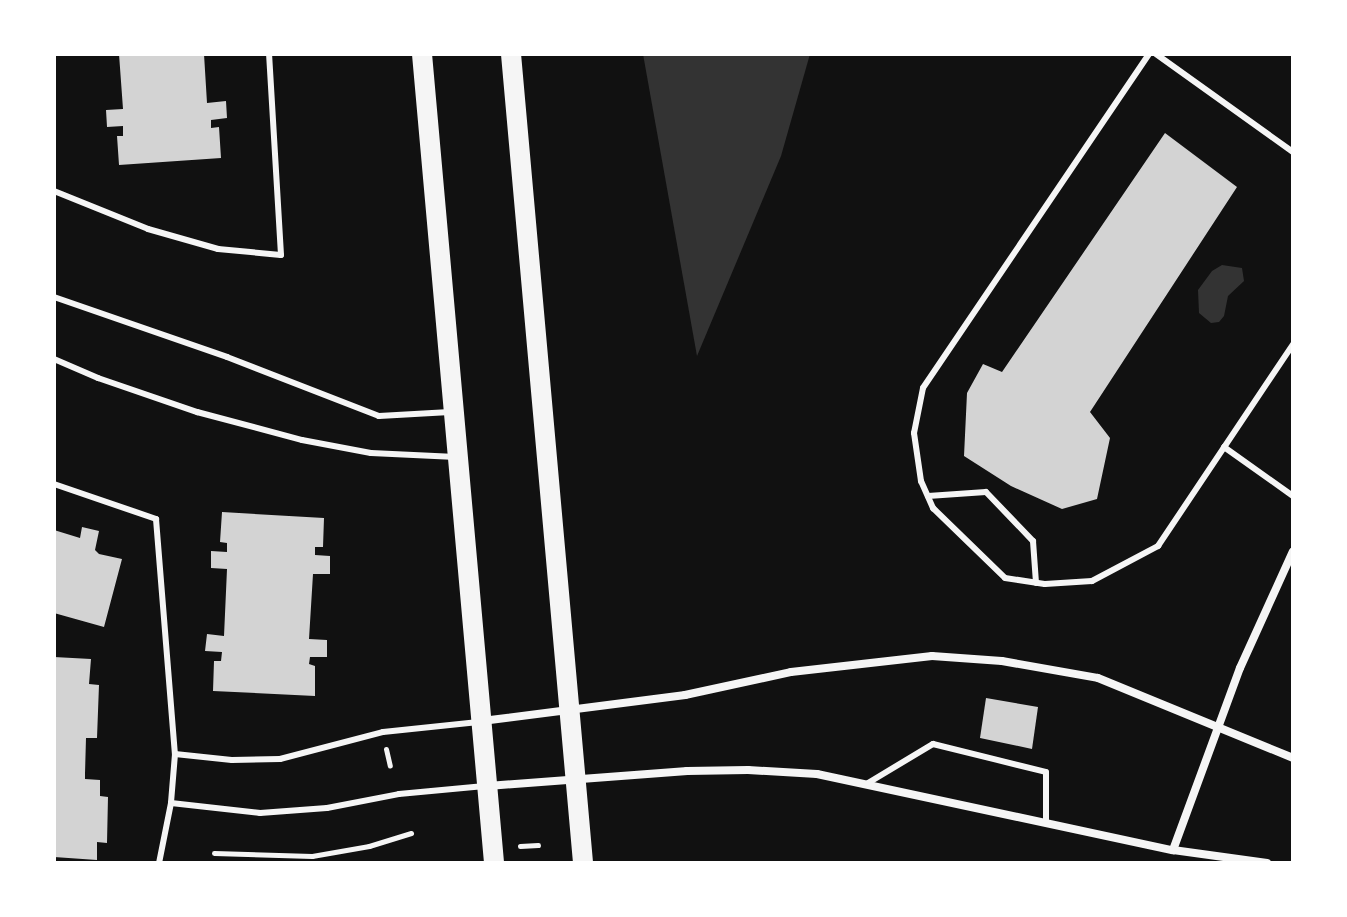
<!DOCTYPE html>
<style>
body{margin:0}
#map{position:relative;width:1347px;height:917px;overflow:hidden;background:#111;font-family:"Exo 2",sans-serif}
div>[style]{position:absolute}
.water>*{inset:0;background:#333}
.building>*{inset:0;background:#d3d3d3}
.path>*{height:5px;margin:-2.5px;padding:0 2.5px;transform-origin:2.5px;border-radius:2.5px;background:#f5f5f5}
.service>*{height:6px;margin:-3px;padding:0 3px;transform-origin:3px;border-radius:3px;background:#f5f5f5}
.minor>*{height:8px;margin:-4px;padding:0 4px;transform-origin:4px;border-radius:4px;background:#f5f5f5}
.primary>*{height:20px;margin:-10px;padding:0 10px;transform-origin:10px;border-radius:10px;background:#f5f5f5}
span{translate:-50% -50%;white-space:nowrap;text-align:center;line-height:1.15;-webkit-text-stroke:8px #fff;paint-order:stroke}
.frame{position:absolute;inset:0;border:56px solid #fff;pointer-events:none}
</style>
<div id="map">
<div class="water">
<i style="clip-path:polygon(643px 54px,810px 54px,781px 156px,697px 356px)"></i>
<i style="clip-path:polygon(1222px 265px,1242px 268px,1244px 281px,1228px 296px,1224px 316px,1219px 322px,1211px 323px,1199px 313px,1198px 290px,1212px 271px)"></i>
</div>
<div class="building">
<i style="clip-path:polygon(119px 54px,204px 54px,207px 103px,226px 101px,227px 118px,211px 120px,211px 128px,219px 127px,221px 158px,119px 165px,117px 136px,123px 136px,123px 126px,107px 127px,106px 110px,123px 109px)"></i>
<i style="clip-path:polygon(1165px 133px,1237px 187px,1090px 412px,1110px 438px,1097px 499px,1062px 509px,1011px 486px,964px 456px,967px 393px,983px 364px,1002px 372px)"></i>
<i style="clip-path:polygon(222px 512px,324px 518px,323px 547px,315px 547px,315px 555px,330px 556px,330px 574px,313px 574px,309px 639px,327px 640px,327px 657px,310px 657px,309px 664px,315px 666px,315px 696px,213px 691px,214px 661px,221px 661px,222px 652px,205px 651px,207px 634px,224px 636px,227px 569px,211px 568px,211px 551px,227px 552px,227px 543px,220px 542px)"></i>
<i style="clip-path:polygon(82px 527px,99px 531px,95px 550px,99px 554px,122px 559px,104px 627px,54px 613px,54px 530px,80px 538px)"></i>
<i style="clip-path:polygon(54px 657px,91px 659px,89px 684px,99px 685px,97px 738px,86px 738px,85px 774px,85px 779px,100px 780px,100px 796px,108px 797px,107px 843px,97px 842px,97px 860px,54px 857px)"></i>
<i style="clip-path:polygon(986px 698px,1038px 707px,1032px 749px,980px 738px)"></i>
</div>
<div class="path">
<i style="left:386px;top:749px;width:17px;rotate:77deg"></i>
<i style="left:520px;top:846px;width:18px;rotate:-3deg"></i>
<i style="left:214px;top:853px;width:98px;rotate:1.8deg"></i>
<i style="left:312px;top:856px;width:58px;rotate:-10deg"></i>
<i style="left:369px;top:846px;width:44px;rotate:-17.2deg"></i>
</div>
<div class="service">
<i style="left:1149px;top:54px;width:403px;rotate:124.1deg"></i>
<i style="left:923px;top:388px;width:46px;rotate:101.3deg"></i>
<i style="left:914px;top:433px;width:49px;rotate:81.7deg"></i>
<i style="left:921px;top:481px;width:30px;rotate:66deg"></i>
<i style="left:933px;top:508px;width:100px;rotate:44.2deg"></i>
<i style="left:1005px;top:578px;width:40px;rotate:8.5deg"></i>
<i style="left:1045px;top:584px;width:47px;rotate:-3.7deg"></i>
<i style="left:1092px;top:581px;width:75px;rotate:-27.9deg"></i>
<i style="left:1158px;top:546px;width:243px;rotate:-56.2deg"></i>
<i style="left:1156px;top:54px;width:168px;rotate:35.6deg"></i>
<i style="left:54px;top:191px;width:101px;rotate:22deg"></i>
<i style="left:148px;top:229px;width:73px;rotate:15.9deg"></i>
<i style="left:218px;top:249px;width:63px;rotate:5.4deg"></i>
<i style="left:281px;top:255px;width:201px;rotate:-93.4deg"></i>
<i style="left:54px;top:297px;width:183px;rotate:19.1deg"></i>
<i style="left:227px;top:357px;width:163px;rotate:21.2deg"></i>
<i style="left:379px;top:416px;width:71px;rotate:-3.2deg"></i>
<i style="left:54px;top:359px;width:48px;rotate:23.4deg"></i>
<i style="left:98px;top:378px;width:105px;rotate:19deg"></i>
<i style="left:197px;top:412px;width:109px;rotate:14.9deg"></i>
<i style="left:302px;top:440px;width:70px;rotate:10.7deg"></i>
<i style="left:371px;top:453px;width:85px;rotate:2.7deg"></i>
<i style="left:1224px;top:447px;width:85px;rotate:35.4deg"></i>
<i style="left:54px;top:484px;width:108px;rotate:18.9deg"></i>
<i style="left:156px;top:519px;width:236px;rotate:85.4deg"></i>
<i style="left:175px;top:754px;width:49px;rotate:94.7deg"></i>
<i style="left:171px;top:803px;width:61px;rotate:101.3deg"></i>
<i style="left:928px;top:496px;width:58px;rotate:-3.9deg"></i>
<i style="left:986px;top:492px;width:68px;rotate:46.2deg"></i>
<i style="left:1033px;top:541px;width:42px;rotate:85.9deg"></i>
<i style="left:175px;top:754px;width:57px;rotate:6deg"></i>
<i style="left:232px;top:760px;width:48px;rotate:-1.2deg"></i>
<i style="left:280px;top:759px;width:106px;rotate:-14.7deg"></i>
<i style="left:383px;top:732px;width:96px;rotate:-6deg"></i>
<i style="left:868px;top:783px;width:76px;rotate:-31deg"></i>
<i style="left:933px;top:744px;width:116px;rotate:13.9deg"></i>
<i style="left:1046px;top:772px;width:50px;rotate:90deg"></i>
<i style="left:171px;top:803px;width:90px;rotate:6.4deg"></i>
<i style="left:260px;top:813px;width:67px;rotate:-4.3deg"></i>
<i style="left:327px;top:808px;width:73px;rotate:-11deg"></i>
<i style="left:399px;top:794px;width:86px;rotate:-5.3deg"></i>
</div>
<div class="minor">
<i style="left:482px;top:721px;width:205px;rotate:-7.3deg"></i>
<i style="left:685px;top:695px;width:108px;rotate:-12.2deg"></i>
<i style="left:791px;top:672px;width:142px;rotate:-6.5deg"></i>
<i style="left:932px;top:656px;width:70px;rotate:4.1deg"></i>
<i style="left:1002px;top:661px;width:97px;rotate:10deg"></i>
<i style="left:1098px;top:678px;width:211px;rotate:22.3deg"></i>
<i style="left:488px;top:786px;width:200px;rotate:-4.3deg"></i>
<i style="left:687px;top:771px;width:61px;rotate:-0.9deg"></i>
<i style="left:748px;top:770px;width:69px;rotate:3.3deg"></i>
<i style="left:817px;top:774px;width:364px;rotate:12.1deg"></i>
<i style="left:1173px;top:850px;width:95px;rotate:7.9deg"></i>
<i style="left:1173px;top:850px;width:194px;rotate:-69.8deg"></i>
<i style="left:1240px;top:668px;width:128px;rotate:-65.6deg"></i>
</div>
<div class="primary">
<i style="left:422px;top:54px;width:812px;rotate:84.91deg"></i>
<i style="left:511px;top:54px;width:812px;rotate:84.91deg"></i>
</div>
<div class="frame"></div>
</div>
